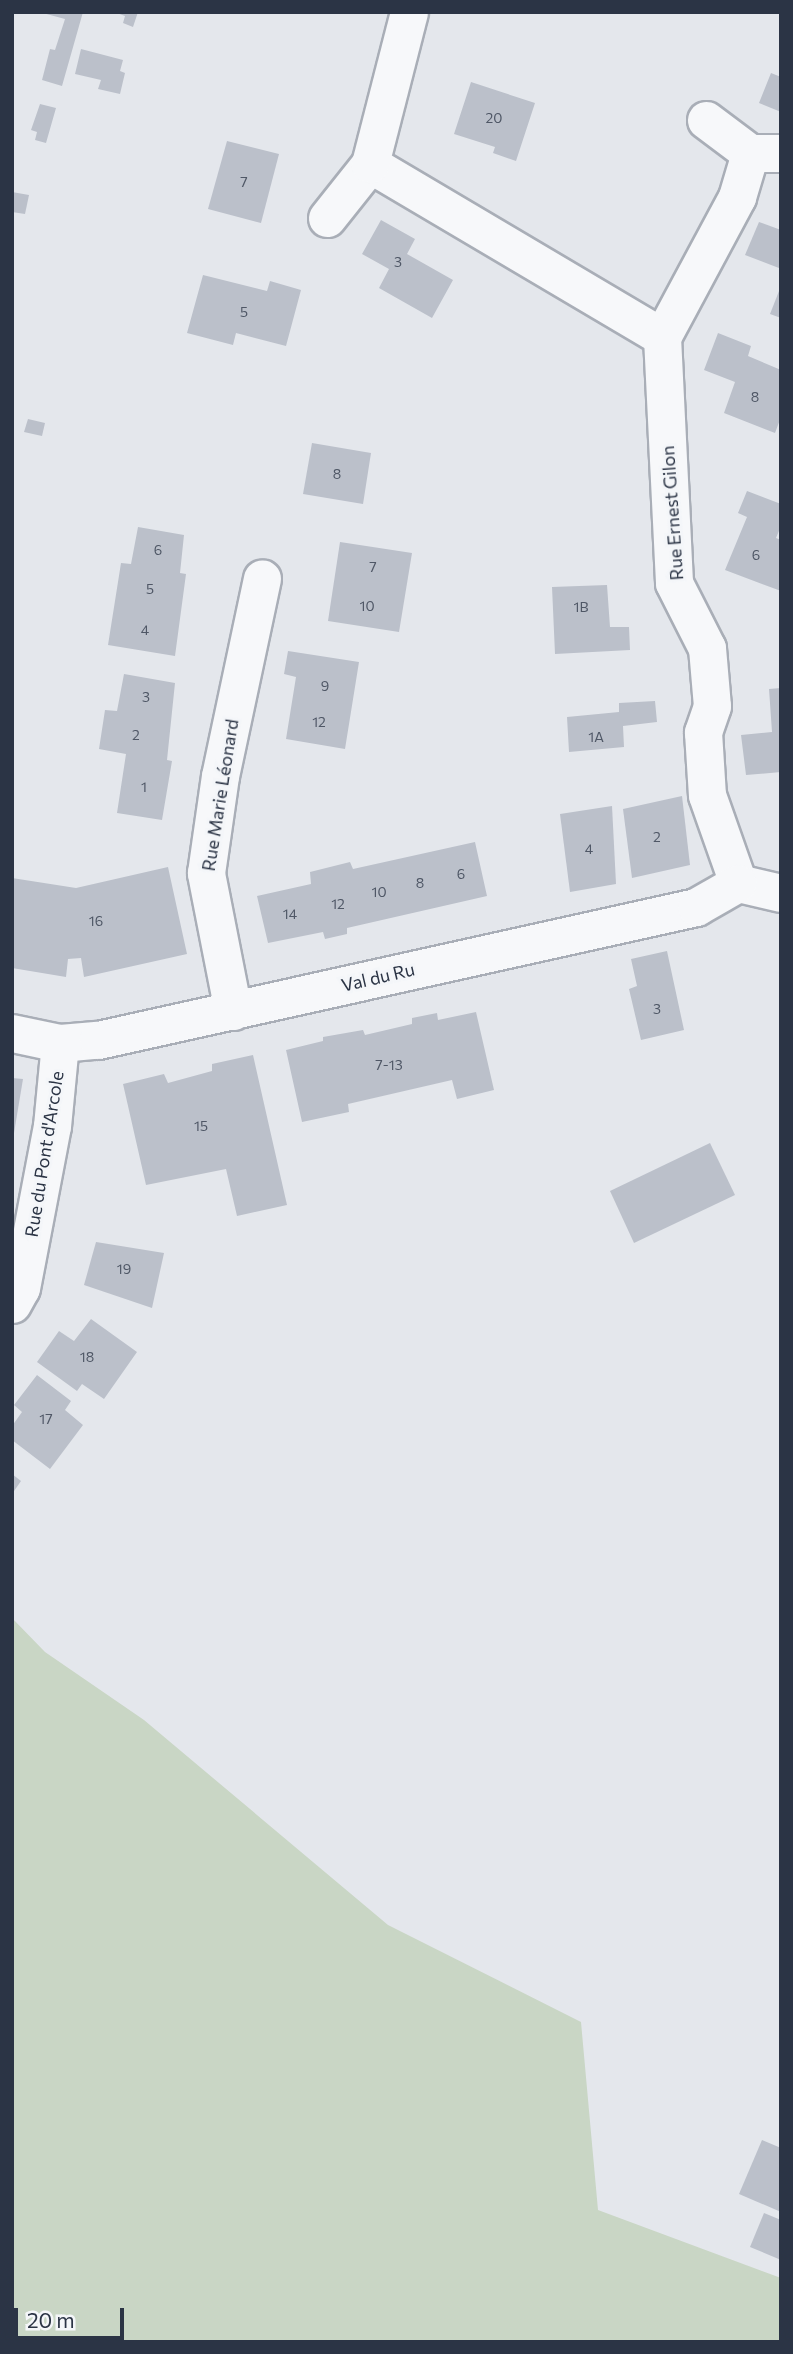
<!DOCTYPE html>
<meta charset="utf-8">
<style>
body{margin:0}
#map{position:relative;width:793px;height:2354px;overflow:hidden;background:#e4e7ec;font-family:Commissioner,sans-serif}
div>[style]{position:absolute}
.green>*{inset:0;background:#c9d6c5}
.building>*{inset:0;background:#bbc0ca}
.roads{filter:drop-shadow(2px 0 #a9aeb7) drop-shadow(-2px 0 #a9aeb7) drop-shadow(0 2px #a9aeb7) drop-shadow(0 -2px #a9aeb7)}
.minor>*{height:37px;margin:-18.5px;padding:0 18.5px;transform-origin:18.5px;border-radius:18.5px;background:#f7f8fa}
span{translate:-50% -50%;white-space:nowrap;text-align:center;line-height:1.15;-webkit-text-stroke:6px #f4f6f9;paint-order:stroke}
.number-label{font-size:14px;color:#4f5766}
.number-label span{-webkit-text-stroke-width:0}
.street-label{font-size:18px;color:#2b3445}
.frame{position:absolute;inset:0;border:14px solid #2b3445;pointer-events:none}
.scale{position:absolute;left:14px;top:2308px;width:110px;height:32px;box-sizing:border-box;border:4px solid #2b3445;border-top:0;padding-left:9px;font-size:21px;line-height:24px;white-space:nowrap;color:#2b3445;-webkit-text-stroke:5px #f4f6f9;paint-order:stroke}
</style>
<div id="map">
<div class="green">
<i style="clip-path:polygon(12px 1618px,45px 1652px,144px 1720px,388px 1925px,581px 2022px,598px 2210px,781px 2278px,781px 2342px,12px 2342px)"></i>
</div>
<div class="building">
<i style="clip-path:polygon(39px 12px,83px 12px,62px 86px,42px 80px,50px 49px,55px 50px,65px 19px)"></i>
<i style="clip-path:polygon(114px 12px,138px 12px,133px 27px,123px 23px,125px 16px)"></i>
<i style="clip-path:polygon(81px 49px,123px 60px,120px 71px,125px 73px,120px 94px,98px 89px,101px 80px,75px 74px)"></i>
<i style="clip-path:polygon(771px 73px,781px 77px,781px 112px,759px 103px)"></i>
<i style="clip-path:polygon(471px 82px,535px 103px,516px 161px,493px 153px,495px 147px,454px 134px)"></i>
<i style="clip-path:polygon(40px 104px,56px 108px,46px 143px,35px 140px,37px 132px,31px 130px)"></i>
<i style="clip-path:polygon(227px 141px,279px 154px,261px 223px,208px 209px)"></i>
<i style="clip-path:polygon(12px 192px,29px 195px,25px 214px,12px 212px)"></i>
<i style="clip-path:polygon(381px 220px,415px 239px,407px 254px,453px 280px,432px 318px,379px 288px,389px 269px,362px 254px)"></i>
<i style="clip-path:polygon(759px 222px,781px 230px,779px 268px,745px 255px)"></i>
<i style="clip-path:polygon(203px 275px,267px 291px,270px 281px,301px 290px,286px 346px,236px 333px,233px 345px,187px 333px)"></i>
<i style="clip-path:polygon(781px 286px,781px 318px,770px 314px)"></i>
<i style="clip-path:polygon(718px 333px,751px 346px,748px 356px,781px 370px,781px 417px,775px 433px,724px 413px,735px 382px,704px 370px)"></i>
<i style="clip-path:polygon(28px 419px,45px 423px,42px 436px,24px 432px)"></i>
<i style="clip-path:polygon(312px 443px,371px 453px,363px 504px,303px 494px)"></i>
<i style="clip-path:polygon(747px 491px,781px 504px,781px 526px,776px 538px,781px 540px,781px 591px,725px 570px,747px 517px,738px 513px)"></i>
<i style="clip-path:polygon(138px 527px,184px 535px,180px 573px,186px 574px,175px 656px,108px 645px,121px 563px,131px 564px)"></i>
<i style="clip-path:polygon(340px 542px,412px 553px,399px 632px,328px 621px)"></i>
<i style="clip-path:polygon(607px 585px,610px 627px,629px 627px,630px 650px,555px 654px,552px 587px)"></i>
<i style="clip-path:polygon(288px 651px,359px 662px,345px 749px,286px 739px,296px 677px,284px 674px)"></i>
<i style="clip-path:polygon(124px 674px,175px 683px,167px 760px,172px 761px,162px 820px,117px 813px,126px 754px,99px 749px,105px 710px,117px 711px)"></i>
<i style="clip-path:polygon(781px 688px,781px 772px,746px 775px,741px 735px,772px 732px,769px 689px)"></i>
<i style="clip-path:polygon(655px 701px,657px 722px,623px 726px,624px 747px,569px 752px,567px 717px,619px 712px,619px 703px)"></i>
<i style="clip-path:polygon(682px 796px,690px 865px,632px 878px,623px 809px)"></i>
<i style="clip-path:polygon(612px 806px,616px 884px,570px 892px,560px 814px)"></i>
<i style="clip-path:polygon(475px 842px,487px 896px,347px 928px,347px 934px,325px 939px,323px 932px,268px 943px,257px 896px,311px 884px,310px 872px,350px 862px,353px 869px)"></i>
<i style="clip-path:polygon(168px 867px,187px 954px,84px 977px,81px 958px,68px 959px,66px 977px,12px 968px,12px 878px,76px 888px)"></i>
<i style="clip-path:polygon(667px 951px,684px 1030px,641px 1040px,629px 989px,637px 986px,631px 959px)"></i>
<i style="clip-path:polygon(476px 1012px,494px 1090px,457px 1099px,452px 1080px,348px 1104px,349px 1112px,302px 1122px,286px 1050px,323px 1041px,323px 1037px,363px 1030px,365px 1035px,412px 1024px,412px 1018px,437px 1013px,438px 1020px)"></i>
<i style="clip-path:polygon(253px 1055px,287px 1205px,237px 1216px,226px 1169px,146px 1185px,123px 1084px,164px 1074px,168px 1083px,212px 1071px,212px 1064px)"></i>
<i style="clip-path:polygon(12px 1078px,23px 1079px,14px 1133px,12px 1133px)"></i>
<i style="clip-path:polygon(710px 1143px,735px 1195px,634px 1243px,610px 1191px)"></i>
<i style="clip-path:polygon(96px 1242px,164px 1253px,152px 1308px,84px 1285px)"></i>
<i style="clip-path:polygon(91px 1319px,137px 1352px,104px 1399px,82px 1384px,77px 1391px,37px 1362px,59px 1331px,74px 1341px)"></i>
<i style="clip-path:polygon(37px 1375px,71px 1401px,65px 1410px,83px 1425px,50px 1469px,12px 1440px,12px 1426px,22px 1412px,14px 1405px)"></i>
<i style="clip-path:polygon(12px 1474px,21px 1481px,12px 1494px)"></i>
<i style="clip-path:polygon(762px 2140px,781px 2148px,781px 2212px,739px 2194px)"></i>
<i style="clip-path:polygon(764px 2213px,781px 2220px,781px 2260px,750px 2247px)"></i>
</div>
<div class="roads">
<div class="minor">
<i style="left:706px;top:120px;width:55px;rotate:36.9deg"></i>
<i style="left:750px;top:153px;width:31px"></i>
<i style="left:370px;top:164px;width:339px;rotate:30.6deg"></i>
<i style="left:662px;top:337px;width:246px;rotate:87.2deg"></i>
<i style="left:674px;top:583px;width:73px;rotate:63.1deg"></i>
<i style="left:707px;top:648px;width:58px;rotate:85.1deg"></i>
<i style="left:712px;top:706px;width:28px;rotate:109deg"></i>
<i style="left:703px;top:732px;width:63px;rotate:86.4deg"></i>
<i style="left:707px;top:795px;width:93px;rotate:70.6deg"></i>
<i style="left:738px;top:883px;width:44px;rotate:13.1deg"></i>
<i style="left:327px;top:218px;width:69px;rotate:-51.5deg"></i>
<i style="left:370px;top:164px;width:157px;rotate:-75.6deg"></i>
<i style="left:662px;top:337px;width:159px;rotate:-61.8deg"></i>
<i style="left:737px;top:197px;width:46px;rotate:-73.5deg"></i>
<i style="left:233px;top:1011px;width:141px;rotate:-101.1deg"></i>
<i style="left:206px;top:873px;width:98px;rotate:-81.8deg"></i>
<i style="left:220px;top:776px;width:202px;rotate:-78deg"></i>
<i style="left:12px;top:1033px;width:49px;rotate:11.8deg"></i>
<i style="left:60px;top:1043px;width:38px;rotate:-5deg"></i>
<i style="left:98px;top:1040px;width:613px;rotate:-12.54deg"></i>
<i style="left:696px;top:907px;width:48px;rotate:-29.7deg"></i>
<i style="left:12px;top:1304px;width:18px;rotate:-61deg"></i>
<i style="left:21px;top:1288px;width:165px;rotate:-79.2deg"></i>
<i style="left:52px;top:1126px;width:83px;rotate:-84.5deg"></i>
</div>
</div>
<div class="number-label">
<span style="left:494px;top:118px">20</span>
<span style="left:244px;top:182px">7</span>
<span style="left:398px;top:262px">3</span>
<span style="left:244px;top:312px">5</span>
<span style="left:755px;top:397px">8</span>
<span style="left:337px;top:474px">8</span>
<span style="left:158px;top:550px">6</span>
<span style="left:756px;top:555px">6</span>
<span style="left:373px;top:567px">7</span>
<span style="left:150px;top:589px">5</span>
<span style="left:367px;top:606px">10</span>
<span style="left:581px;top:607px">1B</span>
<span style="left:145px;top:630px">4</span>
<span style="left:325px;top:686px">9</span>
<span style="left:146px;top:697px">3</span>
<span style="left:319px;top:722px">12</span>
<span style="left:136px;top:735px">2</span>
<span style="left:596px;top:737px">1A</span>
<span style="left:144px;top:787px">1</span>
<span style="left:657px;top:837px">2</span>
<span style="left:589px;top:849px">4</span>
<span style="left:461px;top:874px">6</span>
<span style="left:420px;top:883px">8</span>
<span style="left:379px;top:892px">10</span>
<span style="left:338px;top:904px">12</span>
<span style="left:290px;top:914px">14</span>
<span style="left:96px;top:921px">16</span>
<span style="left:657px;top:1009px">3</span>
<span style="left:389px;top:1065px">7-13</span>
<span style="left:201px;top:1126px">15</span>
<span style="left:124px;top:1269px">19</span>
<span style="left:87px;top:1357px">18</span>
<span style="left:46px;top:1419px">17</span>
</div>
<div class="street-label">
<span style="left:672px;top:513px;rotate:-94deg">Rue Ernest Gilon</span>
<span style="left:220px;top:795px;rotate:-81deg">Rue Marie Léonard</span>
<span style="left:378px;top:977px;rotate:-13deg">Val du Ru</span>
<span style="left:44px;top:1154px;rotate:-81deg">Rue du Pont d'Arcole</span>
</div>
<div class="frame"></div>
<div class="scale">20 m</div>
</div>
